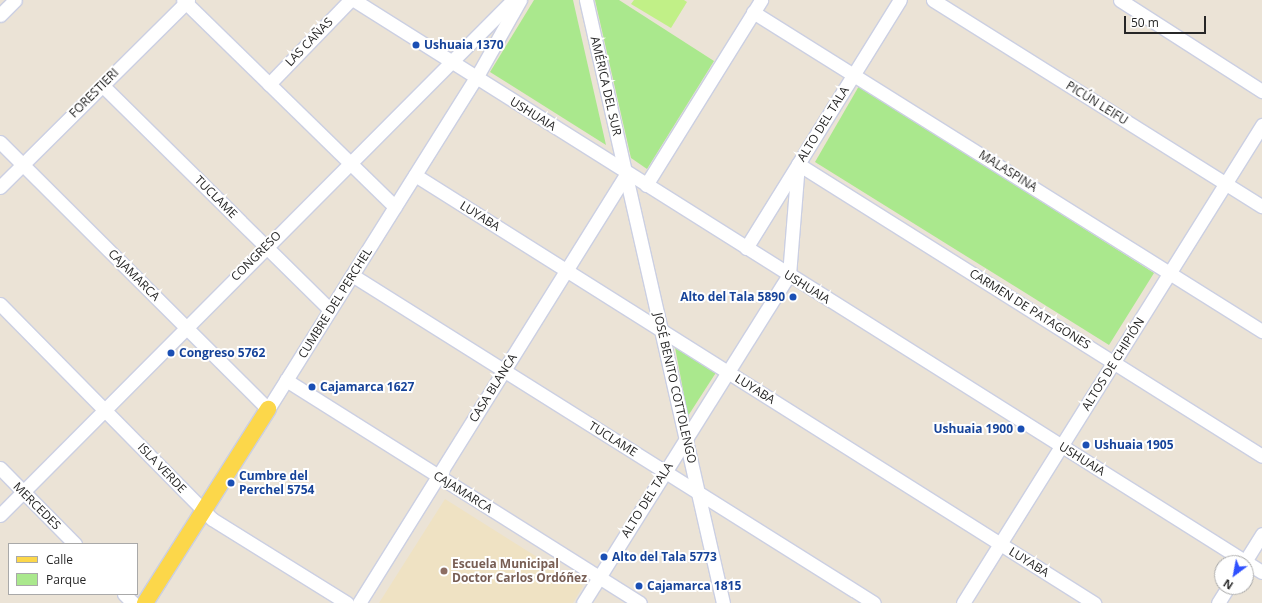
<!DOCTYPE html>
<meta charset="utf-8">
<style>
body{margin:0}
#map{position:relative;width:1262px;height:603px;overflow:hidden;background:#ebe3d6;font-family:"Open Sans",sans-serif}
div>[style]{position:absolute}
.education>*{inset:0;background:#efe2c3}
.green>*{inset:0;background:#aae88d}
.pitch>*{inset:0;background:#c1f087}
.roads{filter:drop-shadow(1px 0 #cbcfe2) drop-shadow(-1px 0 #cbcfe2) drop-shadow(0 1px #cbcfe2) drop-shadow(0 -1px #cbcfe2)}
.minor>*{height:13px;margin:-6.5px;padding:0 6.5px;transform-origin:6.5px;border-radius:6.5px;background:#fff}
.major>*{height:16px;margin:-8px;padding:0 8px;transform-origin:8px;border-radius:8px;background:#fcd74a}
.dots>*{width:11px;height:11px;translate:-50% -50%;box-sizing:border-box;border:2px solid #fff;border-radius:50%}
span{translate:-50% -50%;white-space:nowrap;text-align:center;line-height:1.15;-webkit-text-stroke:4px #fff;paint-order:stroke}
.street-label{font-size:12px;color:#272727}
.transit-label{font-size:12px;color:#164399;font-weight:700}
.left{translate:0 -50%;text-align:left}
.right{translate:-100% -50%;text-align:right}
.education-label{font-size:12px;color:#785e54;font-weight:700}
.legend{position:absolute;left:8px;top:543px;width:130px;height:52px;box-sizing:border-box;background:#fff;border:1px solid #a9a9a9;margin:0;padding:5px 7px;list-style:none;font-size:12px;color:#272727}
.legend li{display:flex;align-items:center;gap:8px;height:20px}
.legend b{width:20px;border:1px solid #a9a9a9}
.north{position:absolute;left:1214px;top:555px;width:40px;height:40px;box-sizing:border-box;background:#fff;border:1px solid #a9a9a9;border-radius:50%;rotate:212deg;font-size:11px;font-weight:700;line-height:16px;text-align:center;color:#272727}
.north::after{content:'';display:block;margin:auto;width:14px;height:18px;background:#2f51ff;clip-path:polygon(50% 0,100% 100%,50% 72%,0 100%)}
.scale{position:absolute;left:1124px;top:16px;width:82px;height:18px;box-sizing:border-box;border:2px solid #272727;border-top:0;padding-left:5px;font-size:12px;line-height:14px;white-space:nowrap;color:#272727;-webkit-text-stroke:3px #fff;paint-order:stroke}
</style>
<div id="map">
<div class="education">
<i style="clip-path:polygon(445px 499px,583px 586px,573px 603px,379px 603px)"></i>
</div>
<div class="green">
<i style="clip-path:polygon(534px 0,573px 0,606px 145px,490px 72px)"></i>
<i style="clip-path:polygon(595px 0,619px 0,714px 61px,647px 169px,631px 158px)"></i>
<i style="clip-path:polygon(859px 86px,1154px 273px,1109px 345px,815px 162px)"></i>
<i style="clip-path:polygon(674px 342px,717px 371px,688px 416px)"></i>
</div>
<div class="pitch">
<i style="clip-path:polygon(634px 0,684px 0,687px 2px,671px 28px,631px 4px)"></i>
</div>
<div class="roads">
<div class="minor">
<i style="left:183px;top:0;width:296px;rotate:44.3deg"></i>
<i style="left:354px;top:0;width:1073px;rotate:32.21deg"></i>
<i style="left:586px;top:0;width:618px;rotate:77.2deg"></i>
<i style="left:933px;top:0;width:388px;rotate:32.1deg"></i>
<i style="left:1120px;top:0;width:169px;rotate:32.7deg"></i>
<i style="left:753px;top:12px;width:601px;rotate:32.08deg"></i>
<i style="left:0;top:15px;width:21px;rotate:-45deg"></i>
<i style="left:269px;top:84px;width:117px;rotate:-46deg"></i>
<i style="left:102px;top:85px;width:320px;rotate:44.6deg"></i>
<i style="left:0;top:142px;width:378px;rotate:44.9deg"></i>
<i style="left:268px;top:409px;width:391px;rotate:-57.9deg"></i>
<i style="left:476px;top:78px;width:90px;rotate:-60.6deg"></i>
<i style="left:415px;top:175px;width:803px;rotate:32.22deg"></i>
<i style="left:646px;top:185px;width:218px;rotate:-58.1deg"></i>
<i style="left:0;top:187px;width:265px;rotate:-44.8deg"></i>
<i style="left:746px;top:248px;width:292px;rotate:-58.2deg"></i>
<i style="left:352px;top:275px;width:616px;rotate:32.14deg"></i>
<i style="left:0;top:304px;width:302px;rotate:45.4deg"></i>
<i style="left:212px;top:519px;width:159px;rotate:31.9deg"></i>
<i style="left:286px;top:380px;width:418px;rotate:32.2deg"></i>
<i style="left:0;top:468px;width:107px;rotate:45.4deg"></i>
<i style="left:0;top:515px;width:727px;rotate:-45.11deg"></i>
<i style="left:1244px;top:563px;width:34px;rotate:-58deg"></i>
<i style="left:124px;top:594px;width:13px;rotate:45deg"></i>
<i style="left:359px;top:603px;width:507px;rotate:-58.07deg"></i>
<i style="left:583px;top:603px;width:387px;rotate:-57.9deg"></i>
<i style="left:789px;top:275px;width:111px;rotate:-85.4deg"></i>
<i style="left:798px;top:164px;width:548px;rotate:32.18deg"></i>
<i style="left:963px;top:603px;width:564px;rotate:-57.97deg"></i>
<i style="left:1218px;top:603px;width:19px;rotate:-58deg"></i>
</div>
<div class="major">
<i style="left:145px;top:603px;width:230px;rotate:-57.6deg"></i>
</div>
</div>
<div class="dots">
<i style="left:416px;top:45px;background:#1a4fb4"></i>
<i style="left:793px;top:297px;background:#1a4fb4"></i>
<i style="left:171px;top:353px;background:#1a4fb4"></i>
<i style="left:312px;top:387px;background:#1a4fb4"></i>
<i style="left:1021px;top:429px;background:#1a4fb4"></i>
<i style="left:1086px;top:445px;background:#1a4fb4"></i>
<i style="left:231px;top:483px;background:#1a4fb4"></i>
<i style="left:604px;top:557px;background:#1a4fb4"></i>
<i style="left:444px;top:571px;background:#8d6e63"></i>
<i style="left:639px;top:586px;background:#1a4fb4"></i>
</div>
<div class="street-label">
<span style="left:309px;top:42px;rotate:-46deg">LAS CAÑAS</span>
<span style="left:606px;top:86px;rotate:77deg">AMÉRICA DEL SUR</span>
<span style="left:94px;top:93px;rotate:-45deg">FORESTIERI</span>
<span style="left:1097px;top:103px;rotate:32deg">PICÚN LEIFU</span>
<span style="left:533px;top:114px;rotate:32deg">USHUAIA</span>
<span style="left:823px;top:124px;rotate:-58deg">ALTO DEL TALA</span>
<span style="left:1008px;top:171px;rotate:32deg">MALASPINA</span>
<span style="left:216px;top:197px;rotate:45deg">TUCLAME</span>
<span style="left:480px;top:216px;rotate:32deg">LUYABA</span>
<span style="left:256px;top:256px;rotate:-45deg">CONGRESO</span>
<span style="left:134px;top:275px;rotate:45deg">CAJAMARCA</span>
<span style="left:807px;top:287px;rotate:32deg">USHUAIA</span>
<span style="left:335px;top:303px;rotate:-58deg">CUMBRE DEL PERCHEL</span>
<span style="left:1030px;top:309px;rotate:32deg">CARMEN DE PATAGONES</span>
<span style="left:1113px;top:364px;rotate:-58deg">ALTOS DE CHIPIÓN</span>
<span style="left:493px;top:388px;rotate:-58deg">CASA BLANCA</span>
<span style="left:675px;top:388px;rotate:77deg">JOSÉ BENITO COTTOLENGO</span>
<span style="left:755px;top:389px;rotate:32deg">LUYABA</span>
<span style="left:613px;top:439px;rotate:32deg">TUCLAME</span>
<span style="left:1082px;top:459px;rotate:32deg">USHUAIA</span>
<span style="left:162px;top:468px;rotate:46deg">ISLA VERDE</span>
<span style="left:463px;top:492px;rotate:32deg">CAJAMARCA</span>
<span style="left:647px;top:500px;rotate:-58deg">ALTO DEL TALA</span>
<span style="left:37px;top:506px;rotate:45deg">MERCEDES</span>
<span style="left:1029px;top:562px;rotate:32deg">LUYABA</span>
</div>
<div class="transit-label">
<span class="left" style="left:424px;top:45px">Ushuaia 1370</span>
<span class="right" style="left:785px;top:297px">Alto del Tala 5890</span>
<span class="left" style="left:179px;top:353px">Congreso 5762</span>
<span class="left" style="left:320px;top:387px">Cajamarca 1627</span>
<span class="right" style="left:1013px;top:429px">Ushuaia 1900</span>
<span class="left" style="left:1094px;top:445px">Ushuaia 1905</span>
<span class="left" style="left:239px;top:483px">Cumbre del<br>Perchel 5754</span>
<span class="left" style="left:612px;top:557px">Alto del Tala 5773</span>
<span class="left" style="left:647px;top:586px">Cajamarca 1815</span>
</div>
<div class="education-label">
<span class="left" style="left:452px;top:571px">Escuela Municipal<br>Doctor Carlos Ordóñez</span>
</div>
<ul class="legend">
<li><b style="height:5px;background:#fcd74a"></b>Calle</li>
<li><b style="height:11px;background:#aae88d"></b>Parque</li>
</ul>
<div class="north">N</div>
<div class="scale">50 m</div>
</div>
